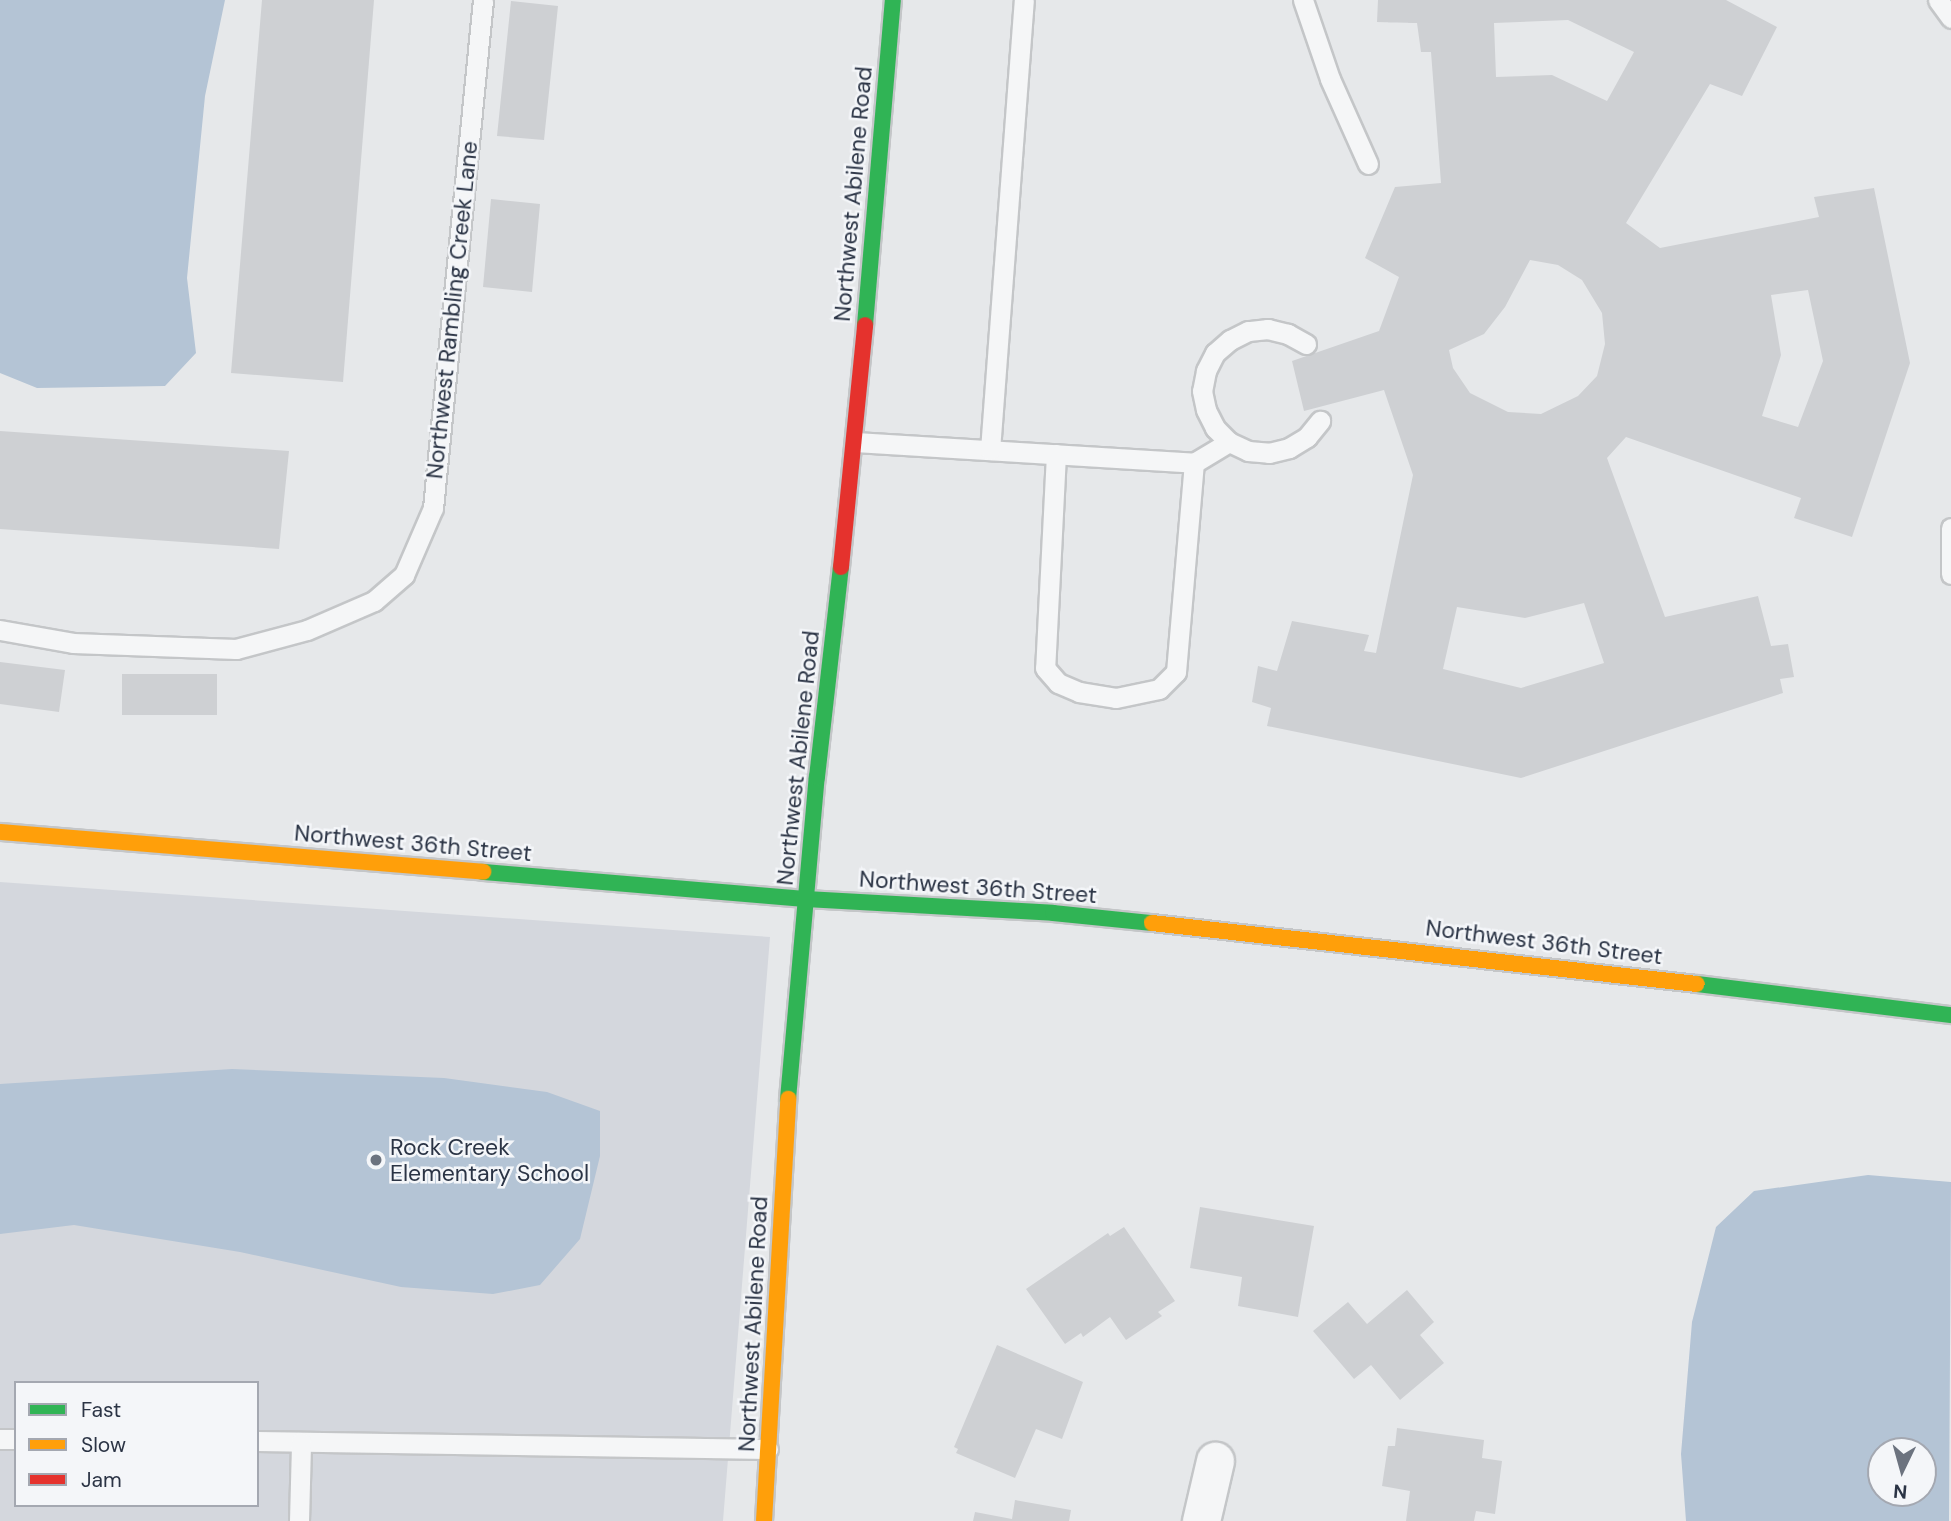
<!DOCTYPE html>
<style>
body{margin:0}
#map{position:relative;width:1951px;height:1521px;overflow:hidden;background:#e6e8ea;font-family:"DM Sans",sans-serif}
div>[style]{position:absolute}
.built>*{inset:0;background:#d4d7dd}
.water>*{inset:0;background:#b4c4d5}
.building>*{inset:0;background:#ced0d3}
.roads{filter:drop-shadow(2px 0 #c4c6c8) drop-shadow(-2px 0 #c4c6c8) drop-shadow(0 2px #c4c6c8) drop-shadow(0 -2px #c4c6c8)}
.lane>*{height:19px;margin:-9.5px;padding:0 9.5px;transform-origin:9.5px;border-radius:9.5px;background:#f5f6f7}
.street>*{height:37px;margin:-18.5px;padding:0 18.5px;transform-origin:18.5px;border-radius:18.5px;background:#f5f6f7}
.fast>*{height:16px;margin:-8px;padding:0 8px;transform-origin:8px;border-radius:8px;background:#30b455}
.slow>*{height:16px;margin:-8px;padding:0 8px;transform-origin:8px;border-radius:8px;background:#ff9f0a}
.jam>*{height:16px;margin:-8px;padding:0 8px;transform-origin:8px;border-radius:8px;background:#e5322d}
.dots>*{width:19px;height:19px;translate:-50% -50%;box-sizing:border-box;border:4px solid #f4f6f9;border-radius:50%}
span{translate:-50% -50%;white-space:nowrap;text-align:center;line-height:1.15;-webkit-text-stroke:5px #f4f6f9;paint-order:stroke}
.street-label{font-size:23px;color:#2b3445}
.poi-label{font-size:23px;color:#2b3445}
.left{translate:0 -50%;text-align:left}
.legend{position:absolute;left:14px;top:1381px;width:245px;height:126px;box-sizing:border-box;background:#f4f6f9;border:2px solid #a4a8b1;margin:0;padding:9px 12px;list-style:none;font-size:21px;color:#2b3445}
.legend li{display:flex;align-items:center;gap:14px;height:35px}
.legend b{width:35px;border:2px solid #a4a8b1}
.north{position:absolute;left:1867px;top:1437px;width:70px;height:70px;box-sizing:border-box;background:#f4f6f9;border:2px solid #a4a8b1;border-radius:50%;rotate:185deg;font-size:19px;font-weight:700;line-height:28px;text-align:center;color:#2b3445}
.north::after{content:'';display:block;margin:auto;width:24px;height:32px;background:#6c737f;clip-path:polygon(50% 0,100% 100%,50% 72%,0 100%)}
</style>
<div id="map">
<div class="built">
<i style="clip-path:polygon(evenodd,0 882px,770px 937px,723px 1521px,0 1521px,0 882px,16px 1383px,257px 1383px,257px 1505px,16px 1505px,16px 1383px)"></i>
</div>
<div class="water">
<i style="clip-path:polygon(0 0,225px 0,205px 96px,187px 278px,196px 353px,165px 386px,37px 388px,0 373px)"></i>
<i style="clip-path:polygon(232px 1069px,444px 1078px,547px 1092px,600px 1111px,600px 1156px,580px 1239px,540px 1285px,493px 1294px,401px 1287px,240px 1252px,74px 1225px,0 1234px,0 1084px)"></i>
<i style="clip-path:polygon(evenodd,1868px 1175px,1951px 1182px,1949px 1521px,1686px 1521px,1681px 1454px,1692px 1322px,1716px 1227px,1754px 1191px,1868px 1175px,1923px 1451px,1923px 1493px,1881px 1493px,1881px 1451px,1923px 1451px)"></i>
</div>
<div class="building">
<i style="clip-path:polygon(262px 0,374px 0,343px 382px,231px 373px)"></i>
<i style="clip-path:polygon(evenodd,1378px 0,1726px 0,1777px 27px,1742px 96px,1710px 84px,1626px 223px,1660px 248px,1819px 217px,1814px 197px,1874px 188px,1910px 363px,1852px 537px,1794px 518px,1801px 498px,1626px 437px,1607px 458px,1665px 617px,1758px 596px,1771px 646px,1788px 644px,1794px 677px,1780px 679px,1783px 693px,1521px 778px,1267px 726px,1271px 708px,1252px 702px,1258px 666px,1277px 671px,1292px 621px,1369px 635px,1364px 651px,1376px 653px,1413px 475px,1384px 390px,1304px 411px,1292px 361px,1379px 331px,1399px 277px,1365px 258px,1395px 187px,1441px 183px,1431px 52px,1421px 52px,1417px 23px,1377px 22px,1378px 0,1568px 20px,1634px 52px,1607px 101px,1552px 75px,1496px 77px,1494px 23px,1568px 20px,1378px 0,1530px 260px,1558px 265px,1582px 280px,1602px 313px,1605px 344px,1597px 376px,1578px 396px,1541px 414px,1508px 412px,1470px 393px,1453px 368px,1449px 350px,1484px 334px,1505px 307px,1530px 260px,1378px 0,1808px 290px,1823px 361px,1798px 427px,1762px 416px,1781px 355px,1771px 295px,1808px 290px,1378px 0,1584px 603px,1604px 663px,1521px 688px,1443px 669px,1457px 607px,1525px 618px,1584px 603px)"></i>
<i style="clip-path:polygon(511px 1px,558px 6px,544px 140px,497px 136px)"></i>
<i style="clip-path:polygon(491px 199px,540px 204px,532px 292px,483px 287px)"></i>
<i style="clip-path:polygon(0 431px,289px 451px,279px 549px,0 529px)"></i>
<i style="clip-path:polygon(0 662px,65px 670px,59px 712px,0 704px)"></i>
<i style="clip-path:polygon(122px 674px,217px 674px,217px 715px,122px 715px)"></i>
<i style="clip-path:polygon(1200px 1207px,1314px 1226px,1298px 1317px,1238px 1306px,1242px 1277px,1190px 1268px)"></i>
<i style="clip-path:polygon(1124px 1227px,1175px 1301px,1158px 1312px,1162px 1316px,1126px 1340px,1110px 1317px,1083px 1337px,1081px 1333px,1065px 1344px,1026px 1289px,1108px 1233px,1110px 1236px)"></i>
<i style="clip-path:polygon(1407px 1290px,1434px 1322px,1420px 1335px,1444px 1363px,1400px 1400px,1371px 1365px,1354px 1379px,1313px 1331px,1348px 1302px,1367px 1324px)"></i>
<i style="clip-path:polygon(997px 1345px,1083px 1382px,1062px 1439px,1036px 1429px,1015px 1478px,956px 1453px,958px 1449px,954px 1447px)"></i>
<i style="clip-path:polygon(1397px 1428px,1484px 1440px,1482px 1458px,1502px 1461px,1495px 1514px,1476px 1511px,1474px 1521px,1406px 1521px,1410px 1491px,1382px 1486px,1388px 1446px,1395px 1446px)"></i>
<i style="clip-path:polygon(1015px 1500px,1071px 1510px,1069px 1521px,973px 1521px,975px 1512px,1012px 1519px)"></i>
</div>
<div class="roads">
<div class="lane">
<i style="left:1303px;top:0;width:83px;rotate:71.1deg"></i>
<i style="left:1330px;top:79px;width:93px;rotate:65.9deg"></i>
<i style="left:1938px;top:0;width:22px;rotate:54deg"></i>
<i style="left:1306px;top:344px;width:21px;rotate:-151deg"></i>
<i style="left:1288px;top:334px;width:21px;rotate:-166deg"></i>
<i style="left:1268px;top:329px;width:20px;rotate:174deg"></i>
<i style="left:1248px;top:331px;width:20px;rotate:153deg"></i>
<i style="left:1230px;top:340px;width:20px;rotate:139deg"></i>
<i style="left:1215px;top:353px;width:20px;rotate:117deg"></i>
<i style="left:1206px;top:371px;width:20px;rotate:101deg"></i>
<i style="left:1202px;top:391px;width:19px;rotate:78deg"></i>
<i style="left:1206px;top:410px;width:20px;rotate:63deg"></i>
<i style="left:1215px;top:428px;width:20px;rotate:45deg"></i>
<i style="left:1229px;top:442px;width:21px;rotate:25deg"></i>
<i style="left:1248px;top:451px;width:21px;rotate:5deg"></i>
<i style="left:1269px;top:453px;width:21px;rotate:-14deg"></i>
<i style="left:1289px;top:448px;width:21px;rotate:-31deg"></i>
<i style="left:1307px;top:437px;width:21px;rotate:-51deg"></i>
<i style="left:855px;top:442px;width:340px;rotate:3.5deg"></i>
<i style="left:1194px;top:463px;width:41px;rotate:-31deg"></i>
<i style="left:990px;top:450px;width:451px;rotate:-85.7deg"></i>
<i style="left:1056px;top:454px;width:214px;rotate:92.9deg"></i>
<i style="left:1045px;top:668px;width:20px;rotate:49deg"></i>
<i style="left:1058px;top:683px;width:23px;rotate:23deg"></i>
<i style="left:1079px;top:692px;width:37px;rotate:9deg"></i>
<i style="left:1116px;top:698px;width:44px;rotate:-11.8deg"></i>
<i style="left:1159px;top:689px;width:24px;rotate:-45deg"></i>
<i style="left:1176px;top:672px;width:210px;rotate:-85.1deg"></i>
<i style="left:1951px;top:528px;width:46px;rotate:90deg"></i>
<i style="left:0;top:630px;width:74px;rotate:10.1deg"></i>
<i style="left:73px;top:643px;width:163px;rotate:2.1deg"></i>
<i style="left:236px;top:649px;width:73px;rotate:-15deg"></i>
<i style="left:307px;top:630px;width:73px;rotate:-23.4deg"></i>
<i style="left:374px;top:601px;width:40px;rotate:-41deg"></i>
<i style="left:404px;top:575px;width:73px;rotate:-66.6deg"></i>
<i style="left:433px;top:508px;width:510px;rotate:-84.38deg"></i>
<i style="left:0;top:1439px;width:16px"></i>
<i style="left:257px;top:1441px;width:511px;rotate:0.9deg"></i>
<i style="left:299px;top:1521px;width:79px;rotate:-88.5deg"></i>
</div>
<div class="street">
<i style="left:1201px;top:1521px;width:62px;rotate:-76.9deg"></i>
</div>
<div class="fast">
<i style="left:865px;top:325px;width:326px;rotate:-85.1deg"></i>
<i style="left:483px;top:872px;width:324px;rotate:4.8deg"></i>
<i style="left:806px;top:899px;width:247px;rotate:3.2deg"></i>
<i style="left:1053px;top:913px;width:100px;rotate:5.8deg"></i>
<i style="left:1697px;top:984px;width:256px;rotate:7deg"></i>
<i style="left:788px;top:1099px;width:323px;rotate:-84.9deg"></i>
<i style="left:817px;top:777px;width:211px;rotate:-83.5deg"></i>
</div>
<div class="slow">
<i style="left:0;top:832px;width:485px;rotate:4.7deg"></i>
<i style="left:1152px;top:923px;width:548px;rotate:6.39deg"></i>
<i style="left:764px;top:1521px;width:423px;rotate:-86.7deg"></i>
</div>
<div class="jam">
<i style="left:841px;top:567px;width:243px;rotate:-84.3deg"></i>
</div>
</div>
<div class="dots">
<i style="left:376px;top:1160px;background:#6c737f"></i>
</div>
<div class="street-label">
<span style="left:853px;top:194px;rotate:-85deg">Northwest Abilene Road</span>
<span style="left:452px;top:310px;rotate:-84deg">Northwest Rambling Creek Lane</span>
<span style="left:798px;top:758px;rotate:-84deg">Northwest Abilene Road</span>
<span style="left:413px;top:843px;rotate:5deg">Northwest 36th Street</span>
<span style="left:978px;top:887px;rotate:4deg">Northwest 36th Street</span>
<span style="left:1544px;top:942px;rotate:7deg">Northwest 36th Street</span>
<span style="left:753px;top:1324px;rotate:-87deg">Northwest Abilene Road</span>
</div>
<div class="poi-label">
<span class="left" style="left:390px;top:1160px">Rock Creek<br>Elementary School</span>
</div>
<ul class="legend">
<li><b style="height:9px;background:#30b455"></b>Fast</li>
<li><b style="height:9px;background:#ff9f0a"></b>Slow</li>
<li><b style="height:9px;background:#e5322d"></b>Jam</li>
</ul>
<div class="north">N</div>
</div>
